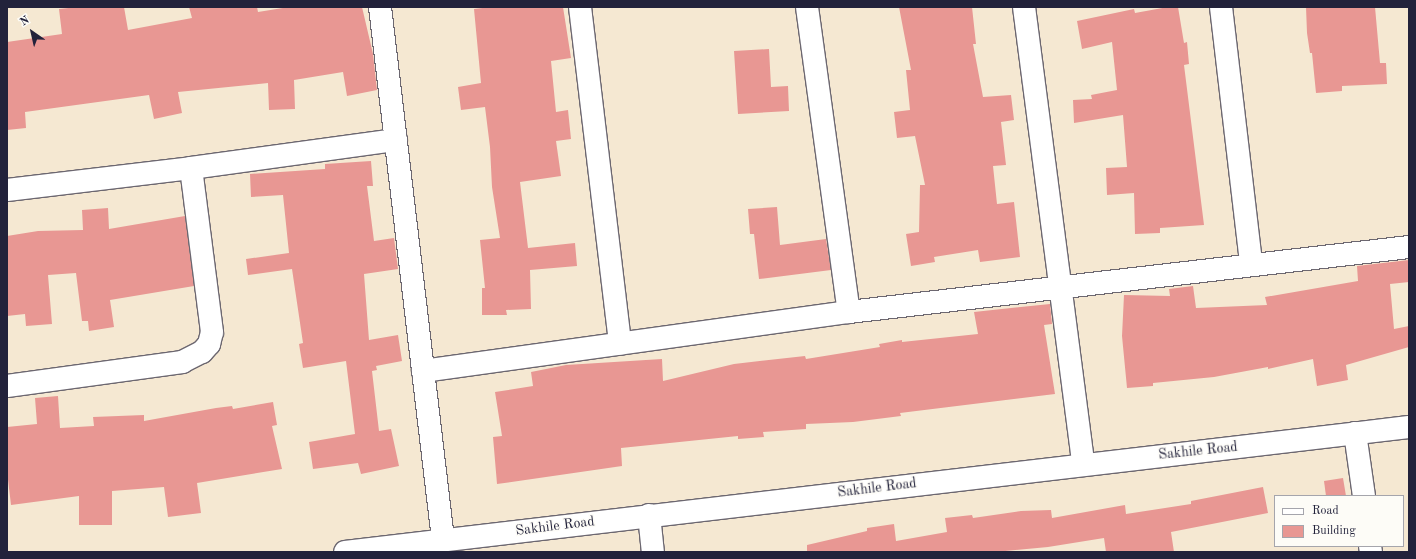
<!DOCTYPE html>
<style>
body{margin:0}
#map{position:relative;width:1416px;height:559px;overflow:hidden;background:#f5e8d2;font-family:"Old Standard TT",serif}
div>[style]{position:absolute}
.building>*{inset:0;background:#e89793}
.roads{filter:drop-shadow(1px 0 #6c6770) drop-shadow(-1px 0 #6c6770) drop-shadow(0 1px #6c6770) drop-shadow(0 -1px #6c6770)}
.minor>*{height:22px;margin:-11px;padding:0 11px;transform-origin:11px;border-radius:11px;background:#fff}
span{translate:-50% -50%;white-space:nowrap;text-align:center;line-height:1.15;-webkit-text-stroke:3px #fdfcf7;paint-order:stroke}
.street-label{font-size:14px;color:#22223b}
.frame{position:absolute;inset:0;border:8px solid #22223b;pointer-events:none}
.legend{position:absolute;left:1274px;top:495px;width:130px;height:52px;box-sizing:border-box;background:#fdfcf7;border:1px solid #a5a5ac;margin:0;padding:5px 7px;list-style:none;font-size:12px;color:#22223b}
.legend li{display:flex;align-items:center;gap:8px;height:20px}
.legend b{width:20px;border:1px solid #a5a5ac}
.north{position:absolute;left:12px;top:12px;width:40px;height:40px;-webkit-text-stroke:3px #fdfcf7;paint-order:stroke;rotate:326deg;font-size:11px;font-weight:700;line-height:16px;text-align:center;color:#22223b}
.north::after{content:'';display:block;margin:auto;width:14px;height:18px;background:#22223b;clip-path:polygon(50% 0,100% 100%,50% 72%,0 100%)}
</style>
<div id="map">
<div class="building">
<i style="clip-path:polygon(78px 7px,124px 7px,128px 30px,192px 18px,189px 7px,257px 7px,258px 12px,289px 7px,362px 7px,373px 54px,377px 90px,347px 96px,343px 72px,294px 80px,295px 109px,269px 110px,268px 83px,178px 92px,182px 113px,154px 119px,149px 95px,25px 112px,26px 128px,7px 130px,7px 42px,62px 34px,59px 9px)"></i>
<i style="clip-path:polygon(491px 7px,563px 7px,571px 58px,551px 61px,556px 112px,568px 110px,571px 139px,556px 141px,561px 176px,520px 182px,528px 248px,575px 243px,577px 266px,530px 270px,531px 309px,506px 310px,507px 315px,482px 315px,482px 288px,485px 288px,480px 240px,500px 238px,492px 187px,490px 147px,485px 107px,461px 110px,458px 87px,481px 83px,474px 9px)"></i>
<i style="clip-path:polygon(899px 7px,972px 7px,976px 44px,973px 44px,983px 97px,1011px 95px,1014px 120px,1001px 122px,1006px 165px,993px 166px,997px 204px,1014px 202px,1020px 257px,980px 262px,978px 250px,934px 257px,935px 262px,911px 266px,906px 234px,919px 232px,920px 185px,925px 185px,915px 136px,897px 138px,894px 112px,910px 110px,906px 70px,911px 70px)"></i>
<i style="clip-path:polygon(1168px 7px,1178px 7px,1184px 43px,1187px 42px,1189px 64px,1184px 65px,1204px 225px,1160px 228px,1160px 233px,1135px 234px,1134px 193px,1107px 195px,1106px 168px,1127px 167px,1123px 115px,1074px 123px,1073px 100px,1092px 99px,1091px 95px,1117px 90px,1112px 42px,1082px 49px,1077px 21px,1134px 9px,1135px 13px)"></i>
<i style="clip-path:polygon(1306px 7px,1375px 7px,1380px 63px,1386px 63px,1387px 84px,1342px 86px,1342px 91px,1316px 93px,1312px 53px,1310px 53px,1307px 33px)"></i>
<i style="clip-path:polygon(769px 49px,771px 87px,788px 86px,789px 111px,738px 114px,734px 51px)"></i>
<i style="clip-path:polygon(371px 161px,373px 186px,367px 186px,374px 241px,394px 238px,398px 269px,364px 274px,369px 340px,398px 335px,402px 361px,376px 366px,377px 370px,372px 371px,379px 431px,391px 429px,399px 466px,361px 474px,358px 463px,313px 469px,309px 442px,355px 434px,346px 361px,303px 368px,299px 344px,303px 343px,292px 269px,248px 275px,246px 259px,289px 253px,283px 195px,251px 197px,250px 174px,325px 169px,325px 164px)"></i>
<i style="clip-path:polygon(777px 207px,780px 245px,826px 239px,831px 270px,759px 279px,754px 234px,750px 234px,748px 209px)"></i>
<i style="clip-path:polygon(108px 208px,109px 229px,185px 216px,194px 286px,110px 300px,114px 327px,89px 331px,88px 321px,82px 321px,76px 273px,48px 275px,52px 324px,26px 326px,25px 314px,7px 316px,7px 236px,38px 231px,83px 230px,82px 210px)"></i>
<i style="clip-path:polygon(1409px 260px,1409px 282px,1390px 284px,1394px 329px,1409px 326px,1409px 347px,1346px 365px,1348px 380px,1317px 386px,1313px 359px,1268px 369px,1268px 367px,1214px 377px,1153px 383px,1153px 386px,1127px 388px,1122px 336px,1124px 295px,1170px 296px,1169px 289px,1193px 286px,1196px 308px,1267px 305px,1265px 297px,1358px 281px,1357px 266px)"></i>
<i style="clip-path:polygon(1050px 304px,1052px 324px,1044px 325px,1055px 394px,900px 413px,901px 416px,853px 422px,806px 424px,806px 429px,763px 432px,764px 437px,738px 439px,738px 436px,621px 448px,622px 466px,497px 484px,493px 437px,502px 436px,495px 392px,533px 386px,531px 372px,566px 365px,662px 359px,663px 381px,734px 364px,805px 356px,806px 359px,880px 347px,879px 344px,902px 340px,902px 342px,978px 334px,974px 312px)"></i>
<i style="clip-path:polygon(58px 396px,60px 428px,94px 426px,93px 417px,144px 415px,144px 421px,216px 408px,232px 406px,233px 409px,273px 402px,277px 425px,272px 426px,282px 469px,197px 483px,201px 513px,168px 517px,164px 487px,112px 491px,112px 525px,79px 525px,79px 496px,11px 505px,7px 471px,7px 427px,37px 424px,35px 398px)"></i>
<i style="clip-path:polygon(1343px 478px,1346px 496px,1326px 496px,1324px 481px)"></i>
<i style="clip-path:polygon(1263px 487px,1268px 513px,1171px 532px,1174px 552px,1106px 552px,1104px 538px,1048px 547px,995px 552px,807px 552px,807px 545px,867px 531px,867px 528px,894px 524px,896px 541px,947px 532px,945px 518px,972px 515px,973px 518px,1021px 511px,1051px 510px,1052px 518px,1125px 505px,1126px 514px,1191px 504px,1191px 501px)"></i>
</div>
<div class="roads">
<div class="minor">
<i style="left:380px;top:7px;width:536px;rotate:83.25deg"></i>
<i style="left:580px;top:7px;width:339px;rotate:83.2deg"></i>
<i style="left:807px;top:7px;width:308px;rotate:82.2deg"></i>
<i style="left:1024px;top:7px;width:461px;rotate:82.6deg"></i>
<i style="left:1221px;top:7px;width:259px;rotate:83.3deg"></i>
<i style="left:7px;top:190px;width:185px;rotate:-6.8deg"></i>
<i style="left:191px;top:168px;width:207px;rotate:-7.8deg"></i>
<i style="left:423px;top:371px;width:430px;rotate:-7.9deg"></i>
<i style="left:849px;top:312px;width:564px;rotate:-6.62deg"></i>
<i style="left:7px;top:386px;width:177px;rotate:-7.8deg"></i>
<i style="left:182px;top:362px;width:22px;rotate:-27deg"></i>
<i style="left:202px;top:352px;width:11px;rotate:-49deg"></i>
<i style="left:209px;top:344px;width:12px;rotate:-76deg"></i>
<i style="left:212px;top:332px;width:165px;rotate:-97.3deg"></i>
<i style="left:1355px;top:433px;width:64px;rotate:81.9deg"></i>
<i style="left:649px;top:515px;width:37px;rotate:84deg"></i>
<i style="left:1370px;top:546px;width:6px;rotate:81deg"></i>
<i style="left:345px;top:552px;width:1071px;rotate:-6.7deg"></i>
</div>
</div>
<div class="street-label">
<span style="left:1198px;top:451px;rotate:-6deg">Sakhile Road</span>
<span style="left:877px;top:488px;rotate:-7deg">Sakhile Road</span>
<span style="left:555px;top:526px;rotate:-7deg">Sakhile Road</span>
</div>
<div class="frame"></div>
<ul class="legend">
<li><b style="height:5px;background:#fff"></b>Road</li>
<li><b style="height:11px;background:#e89793"></b>Building</li>
</ul>
<div class="north">N</div>
</div>
